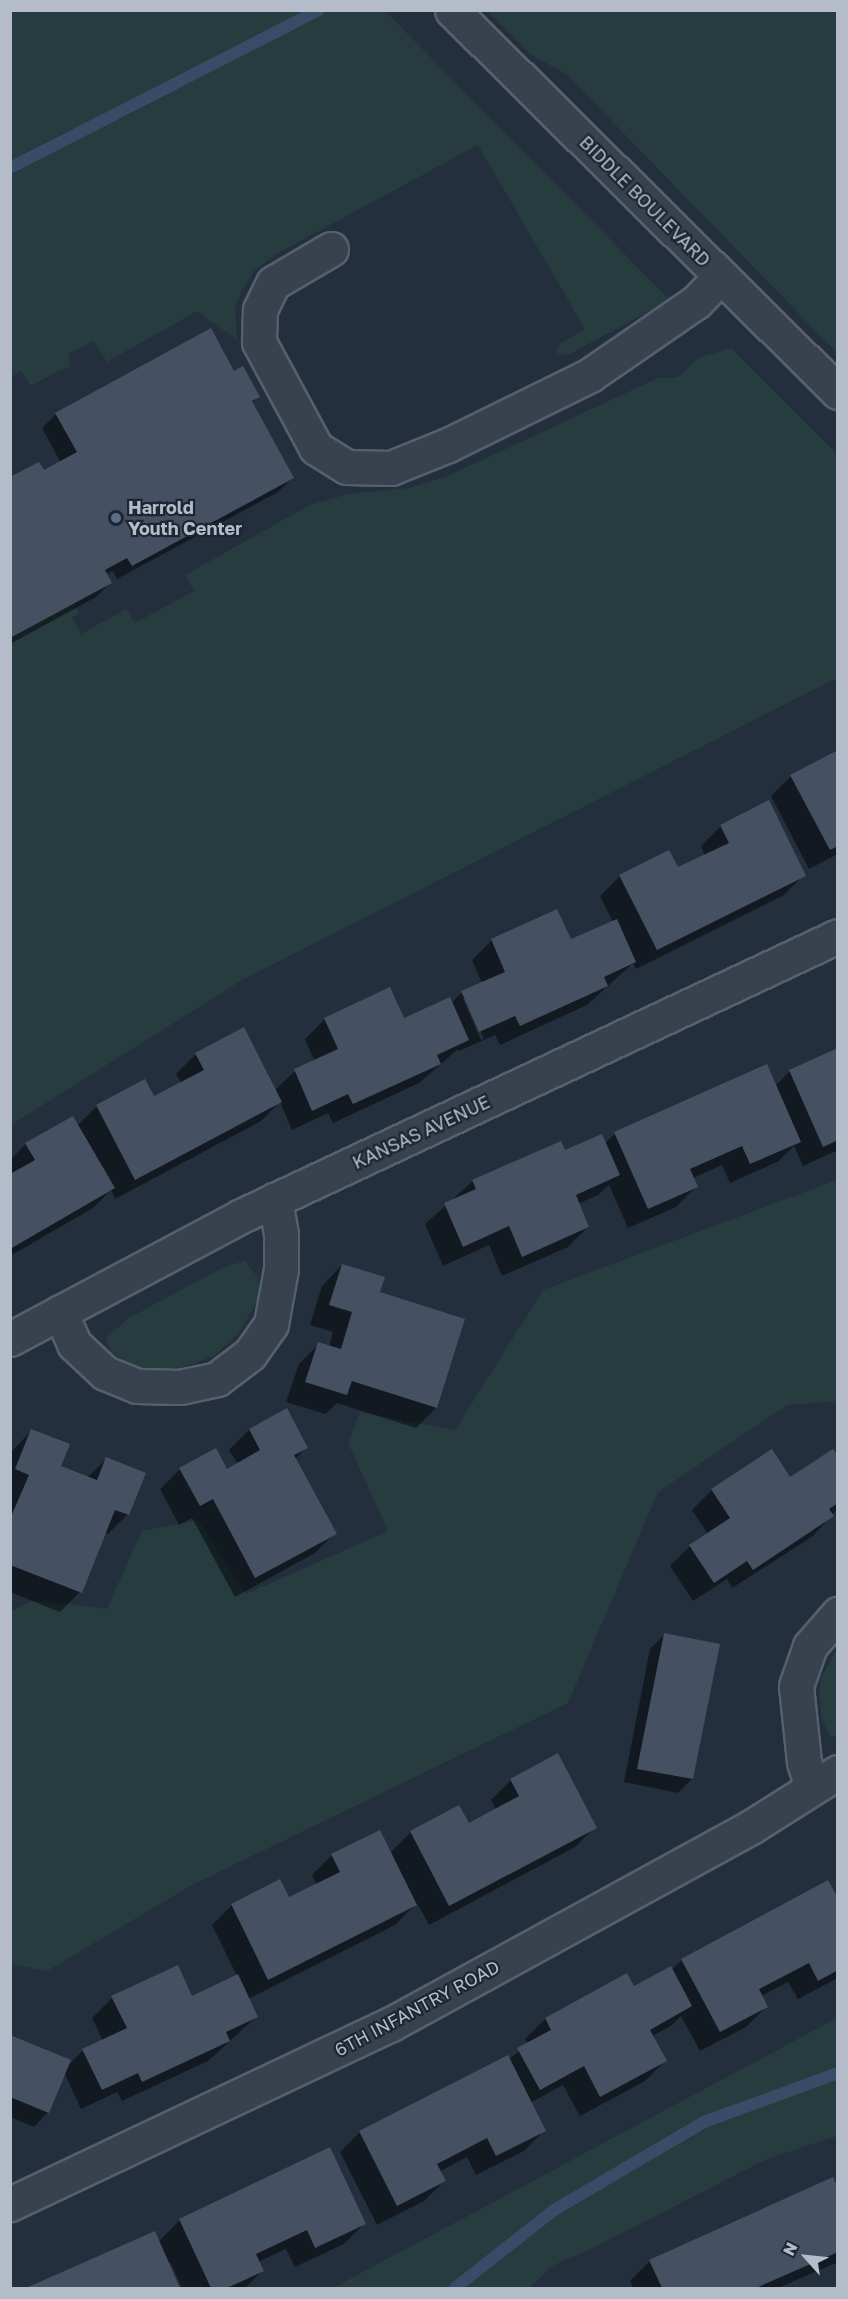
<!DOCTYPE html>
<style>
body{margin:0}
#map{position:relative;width:848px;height:2299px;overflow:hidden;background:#242f3e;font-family:"Golos Text",sans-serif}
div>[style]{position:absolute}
.green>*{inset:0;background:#263c3f}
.shadow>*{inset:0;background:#0007}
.stream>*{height:12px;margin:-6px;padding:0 6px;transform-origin:6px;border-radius:6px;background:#394c67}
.building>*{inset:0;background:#455162}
.roads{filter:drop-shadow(2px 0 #565f6c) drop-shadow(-2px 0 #565f6c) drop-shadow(0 2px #565f6c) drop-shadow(0 -2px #565f6c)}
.minor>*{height:33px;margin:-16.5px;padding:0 16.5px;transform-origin:16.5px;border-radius:16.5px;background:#38414e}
.dots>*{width:16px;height:16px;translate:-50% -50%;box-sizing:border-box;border:3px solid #1d2633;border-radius:50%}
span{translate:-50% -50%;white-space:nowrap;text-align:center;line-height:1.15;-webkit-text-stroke:4.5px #1d2633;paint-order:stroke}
.street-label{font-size:18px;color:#b4bcc9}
.poi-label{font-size:18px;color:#b4bcc9;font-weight:700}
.left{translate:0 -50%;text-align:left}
.frame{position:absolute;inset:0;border:12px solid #b4bcc9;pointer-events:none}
.north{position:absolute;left:776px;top:2227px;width:60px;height:60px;-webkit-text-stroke:4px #1d2633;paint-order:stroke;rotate:297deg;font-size:16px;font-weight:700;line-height:24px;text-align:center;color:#b4bcc9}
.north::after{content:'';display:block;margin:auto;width:21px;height:27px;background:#b4bcc9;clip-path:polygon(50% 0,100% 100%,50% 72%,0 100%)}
</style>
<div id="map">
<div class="green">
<i style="clip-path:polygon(11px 11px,385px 11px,670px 300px,570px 354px,559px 355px,556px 352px,559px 344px,585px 329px,478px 145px,278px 253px,255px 270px,242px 289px,235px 308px,237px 340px,197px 311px,107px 362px,94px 341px,68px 354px,71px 364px,68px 368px,58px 371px,31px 386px,21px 371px,11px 377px)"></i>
<i style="clip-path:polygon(487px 11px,837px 11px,837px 353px,566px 74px,530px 54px)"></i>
<i style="clip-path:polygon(731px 348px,837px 454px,837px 678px,242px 980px,11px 1125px,11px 638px,73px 604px,79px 613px,72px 618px,81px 634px,126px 609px,135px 623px,194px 591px,185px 575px,310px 505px,348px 494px,409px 488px,448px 476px,658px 378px,676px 378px,701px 357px)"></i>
<i style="clip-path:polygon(837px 1180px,837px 1401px,787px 1405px,658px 1492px,568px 1703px,190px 1886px,47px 1971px,11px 1964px,11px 1611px,34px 1600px,107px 1609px,142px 1531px,198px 1520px,246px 1594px,388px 1531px,348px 1443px,360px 1412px,455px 1430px,543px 1290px)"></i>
<i style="clip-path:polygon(245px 1261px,257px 1276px,261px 1288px,260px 1297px,239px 1333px,214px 1356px,179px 1369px,147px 1371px,131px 1366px,111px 1352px,106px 1338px,129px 1318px,224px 1267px)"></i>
<i style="clip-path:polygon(837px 1649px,838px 1736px,835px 1737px,830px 1736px,822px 1720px,819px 1691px,821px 1678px)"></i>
<i style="clip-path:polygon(837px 2018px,837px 2136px,767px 2159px,589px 2250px,554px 2265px,529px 2288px,333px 2288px)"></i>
</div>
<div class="shadow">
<i style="clip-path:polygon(234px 373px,258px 397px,252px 403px,292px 478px,278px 492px,117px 579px,113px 571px,106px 574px,110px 583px,96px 597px,10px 644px,10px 479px,43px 472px,61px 463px,42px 428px,56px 414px)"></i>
<i style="clip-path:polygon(838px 752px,838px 854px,809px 869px,771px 796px,791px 776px)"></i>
<i style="clip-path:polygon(evenodd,721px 826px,804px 875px,784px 895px,636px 969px,633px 963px,587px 1005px,500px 1045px,495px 1035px,459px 1051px,458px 1049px,419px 1083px,333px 1123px,328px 1113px,292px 1130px,280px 1102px,261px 1121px,115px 1199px,111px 1190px,93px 1208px,10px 1256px,10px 1160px,26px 1144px,77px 1126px,97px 1106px,144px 1081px,154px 1098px,182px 1084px,176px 1074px,196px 1054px,275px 1090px,295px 1071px,315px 1062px,305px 1039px,325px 1019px,403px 1020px,451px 1003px,462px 992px,482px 983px,472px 960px,492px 940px,570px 941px,613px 922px,600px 896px,620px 876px,677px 869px,705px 856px,701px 846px,721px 826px,463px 999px,466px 999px,484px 1039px,481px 1040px,463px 999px)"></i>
<i style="clip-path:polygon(838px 1050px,838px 1150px,803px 1166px,794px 1146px,779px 1161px,730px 1183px,722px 1165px,693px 1178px,696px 1187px,676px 1207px,628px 1228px,609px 1185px,598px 1195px,578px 1204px,588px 1227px,568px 1247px,502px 1276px,489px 1245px,443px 1266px,425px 1224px,473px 1181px,565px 1152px,604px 1144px,615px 1134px,775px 1086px,790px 1071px)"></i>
<i style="clip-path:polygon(342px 1265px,378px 1293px,436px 1408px,416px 1428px,337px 1403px,325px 1414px,286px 1402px,299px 1364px,319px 1344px,329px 1347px,333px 1332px,310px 1325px,322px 1286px)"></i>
<i style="clip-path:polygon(32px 1430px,59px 1467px,87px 1478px,106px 1459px,128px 1514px,108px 1534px,104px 1533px,80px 1592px,60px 1612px,10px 1592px,10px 1453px)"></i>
<i style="clip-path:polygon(249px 1430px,306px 1448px,295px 1459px,335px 1533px,315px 1553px,235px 1597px,192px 1518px,179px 1525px,160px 1489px,180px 1469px,226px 1471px,238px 1464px,229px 1450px)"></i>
<i style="clip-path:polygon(838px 1459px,838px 1508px,813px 1536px,732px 1588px,727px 1579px,693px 1601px,670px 1566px,690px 1546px,708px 1534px,692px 1510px,712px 1490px,790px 1479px)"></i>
<i style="clip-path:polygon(664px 1635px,692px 1779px,678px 1793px,624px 1782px,650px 1649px)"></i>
<i style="clip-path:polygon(511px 1780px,595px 1827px,575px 1847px,429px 1925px,417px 1903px,395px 1925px,248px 1999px,256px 2017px,208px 2061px,122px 2101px,117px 2092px,81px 2109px,64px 2072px,48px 2112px,34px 2127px,10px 2117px,10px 2037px,67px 2067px,83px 2050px,103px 2041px,92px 2018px,112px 1998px,191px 1998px,237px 1976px,212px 1925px,232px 1905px,288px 1899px,317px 1885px,312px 1875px,332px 1855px,379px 1832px,390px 1853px,411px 1832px,468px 1825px,496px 1810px,491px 1800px)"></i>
<i style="clip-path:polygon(838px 1901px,838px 1978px,798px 1999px,788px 1982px,761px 1996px,766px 2007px,746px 2027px,700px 2051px,681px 2016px,671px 2026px,652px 2036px,665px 2061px,645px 2081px,580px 2116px,563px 2085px,530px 2103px,544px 2131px,524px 2151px,476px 2175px,467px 2157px,439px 2172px,444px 2181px,424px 2201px,377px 2225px,340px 2152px,360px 2132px,508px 2060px,528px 2044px,525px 2039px,545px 2019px,626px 1975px,633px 1988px,671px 1970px,682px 1960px)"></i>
<i style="clip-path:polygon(838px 2192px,838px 2262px,778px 2288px,633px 2288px,630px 2281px,650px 2261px)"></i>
<i style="clip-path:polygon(180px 2220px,364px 2224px,344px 2244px,295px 2267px,286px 2249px,258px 2262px,262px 2271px,245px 2288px,182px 2288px,170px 2262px,167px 2263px,179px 2288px,30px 2288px,154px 2233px,158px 2242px)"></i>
</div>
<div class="stream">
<i style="left:10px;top:168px;width:347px;rotate:-27.1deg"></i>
<i style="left:455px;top:2288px;width:126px;rotate:-38.2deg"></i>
<i style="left:554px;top:2210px;width:174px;rotate:-30.4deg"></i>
<i style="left:704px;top:2122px;width:143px;rotate:-20.1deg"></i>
</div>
<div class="building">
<i style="clip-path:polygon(211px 328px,234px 371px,243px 366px,260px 397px,252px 401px,294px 478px,132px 566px,127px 558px,105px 570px,112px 583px,10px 638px,10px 477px,39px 462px,44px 470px,77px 452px,55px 413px)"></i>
<i style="clip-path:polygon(838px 750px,838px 846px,830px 850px,790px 775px)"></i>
<i style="clip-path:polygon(769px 800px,806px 876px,657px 950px,619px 875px,669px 850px,678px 867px,729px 843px,720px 825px)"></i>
<i style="clip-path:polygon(557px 909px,571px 939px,617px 919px,636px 962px,604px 977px,608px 986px,520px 1026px,515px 1016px,479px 1032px,461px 991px,505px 972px,491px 939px)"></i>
<i style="clip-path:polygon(390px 987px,404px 1018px,450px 997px,469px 1040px,437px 1055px,441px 1064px,353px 1104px,348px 1094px,312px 1111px,294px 1069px,338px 1049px,324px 1018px)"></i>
<i style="clip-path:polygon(244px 1027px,282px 1102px,135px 1180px,96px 1105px,145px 1079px,154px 1096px,204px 1070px,195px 1053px)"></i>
<i style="clip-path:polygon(838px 1048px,838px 1140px,823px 1147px,789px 1070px)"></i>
<i style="clip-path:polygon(767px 1064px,801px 1142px,750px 1164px,742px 1146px,690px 1169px,698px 1187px,648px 1209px,614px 1132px)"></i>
<i style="clip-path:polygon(73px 1116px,115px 1188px,10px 1249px,10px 1174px,35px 1160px,25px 1143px)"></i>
<i style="clip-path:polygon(602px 1134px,620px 1175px,576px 1195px,589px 1227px,522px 1257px,509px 1226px,463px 1247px,444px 1203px,476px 1189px,472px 1180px,561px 1141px,565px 1150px)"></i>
<i style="clip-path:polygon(342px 1264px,385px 1277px,380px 1292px,465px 1319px,437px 1408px,352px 1381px,347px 1395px,305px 1382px,318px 1342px,341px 1349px,352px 1312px,329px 1305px)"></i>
<i style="clip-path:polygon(287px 1408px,308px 1448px,294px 1455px,337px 1534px,255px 1578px,213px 1499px,200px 1506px,179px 1468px,216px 1448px,227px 1469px,260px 1450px,249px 1429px)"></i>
<i style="clip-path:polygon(31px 1429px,70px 1444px,61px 1466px,97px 1480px,106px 1457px,146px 1473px,129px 1515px,115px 1510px,82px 1593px,10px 1565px,10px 1519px,29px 1475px,15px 1469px)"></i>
<i style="clip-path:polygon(772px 1449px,790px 1477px,833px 1449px,838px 1456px,838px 1503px,829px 1509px,834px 1516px,753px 1570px,747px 1561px,714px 1583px,689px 1545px,730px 1518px,711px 1489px)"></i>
<i style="clip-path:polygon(664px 1633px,720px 1644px,693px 1779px,637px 1769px)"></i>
<i style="clip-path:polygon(558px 1753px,597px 1828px,449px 1906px,410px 1831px,459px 1805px,469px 1823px,519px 1796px,510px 1779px)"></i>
<i style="clip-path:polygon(380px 1830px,417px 1905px,268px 1980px,231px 1904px,280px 1879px,289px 1897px,340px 1872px,331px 1854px)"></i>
<i style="clip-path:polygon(828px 1880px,838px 1898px,838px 1970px,818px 1981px,809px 1963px,759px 1989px,768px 2007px,720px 2032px,681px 1959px)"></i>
<i style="clip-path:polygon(178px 1965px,192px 1996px,238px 1974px,258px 2017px,226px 2032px,230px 2041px,142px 2082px,138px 2073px,102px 2090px,82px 2049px,127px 2028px,111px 1996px)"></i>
<i style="clip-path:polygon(671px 1966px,692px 2006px,650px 2030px,667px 2061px,600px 2097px,584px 2066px,540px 2090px,517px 2048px,551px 2030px,545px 2018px,627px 1973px,634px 1986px)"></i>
<i style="clip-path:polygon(10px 2035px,71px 2060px,49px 2113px,10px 2097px)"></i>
<i style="clip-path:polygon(508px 2055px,546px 2131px,496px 2156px,487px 2138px,437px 2164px,446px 2181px,397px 2206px,359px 2131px)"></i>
<i style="clip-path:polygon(330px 2147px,366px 2224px,315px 2248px,307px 2230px,256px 2254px,264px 2271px,227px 2288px,211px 2288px,179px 2219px)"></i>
<i style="clip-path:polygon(833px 2177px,838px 2188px,838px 2252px,756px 2288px,662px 2288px,649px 2260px)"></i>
<i style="clip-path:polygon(155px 2231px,180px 2288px,26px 2288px)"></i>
</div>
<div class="roads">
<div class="minor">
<i style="left:452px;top:10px;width:543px;rotate:44.7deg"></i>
<i style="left:331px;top:249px;width:67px;rotate:149.6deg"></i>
<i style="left:273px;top:283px;width:30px;rotate:116deg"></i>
<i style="left:260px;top:310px;width:32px;rotate:92deg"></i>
<i style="left:259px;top:342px;width:120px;rotate:61.7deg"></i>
<i style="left:316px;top:448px;width:36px;rotate:32deg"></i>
<i style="left:347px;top:467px;width:44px;rotate:1.3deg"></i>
<i style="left:391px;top:468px;width:61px;rotate:-22deg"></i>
<i style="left:448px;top:445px;width:158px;rotate:-26.2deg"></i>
<i style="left:590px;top:375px;width:129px;rotate:-34.6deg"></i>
<i style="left:696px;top:302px;width:36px;rotate:-46deg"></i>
<i style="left:60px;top:1312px;width:35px;rotate:66deg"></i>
<i style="left:74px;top:1344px;width:42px;rotate:43.1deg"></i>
<i style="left:105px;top:1373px;width:35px;rotate:22deg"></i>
<i style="left:137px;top:1386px;width:43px;rotate:1.3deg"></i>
<i style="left:180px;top:1387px;width:38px;rotate:-12deg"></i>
<i style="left:217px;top:1379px;width:41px;rotate:-37.1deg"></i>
<i style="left:250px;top:1354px;width:37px;rotate:-55deg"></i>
<i style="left:271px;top:1324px;width:56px;rotate:-79.7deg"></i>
<i style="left:281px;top:1269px;width:35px;rotate:-90deg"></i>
<i style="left:281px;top:1234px;width:35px;rotate:-100deg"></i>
<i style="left:10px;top:1339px;width:262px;rotate:-28deg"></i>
<i style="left:241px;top:1216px;width:659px;rotate:-25.13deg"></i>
<i style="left:812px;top:1788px;width:27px;rotate:-107deg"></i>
<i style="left:804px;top:1762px;width:76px;rotate:-96deg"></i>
<i style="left:796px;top:1686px;width:42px;rotate:-70.7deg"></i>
<i style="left:810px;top:1646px;width:43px;rotate:-48.8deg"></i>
<i style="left:10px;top:2204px;width:421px;rotate:-25.3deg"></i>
<i style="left:391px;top:2024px;width:410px;rotate:-28.7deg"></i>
<i style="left:751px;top:1827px;width:103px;rotate:-32.3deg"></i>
</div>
</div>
<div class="dots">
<i style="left:116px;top:518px;background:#5c6f8a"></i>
</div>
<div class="street-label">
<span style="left:645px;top:201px;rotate:45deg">BIDDLE BOULEVARD</span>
<span style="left:421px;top:1132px;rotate:-25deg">KANSAS AVENUE</span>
<span style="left:417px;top:2008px;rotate:-28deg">6TH INFANTRY ROAD</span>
</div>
<div class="poi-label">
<span class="left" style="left:128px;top:518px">Harrold<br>Youth Center</span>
</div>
<div class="frame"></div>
<div class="north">N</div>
</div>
